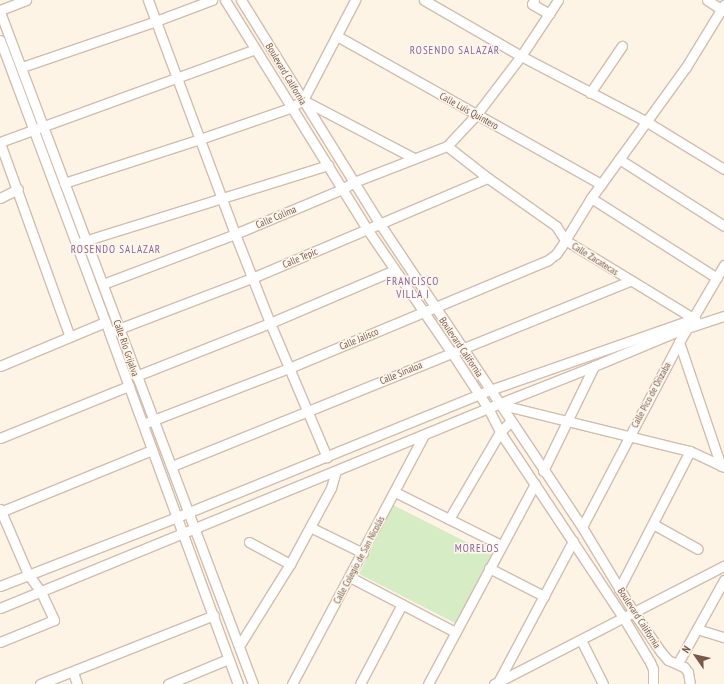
<!DOCTYPE html>
<meta charset="utf-8">
<style>
body{margin:0}
#map{position:relative;width:724px;height:684px;overflow:hidden;background:#fdf4e6;font-family:"PT Sans Narrow",sans-serif}
div>[style]{position:absolute}
.green>*{inset:0;background:#d5ecc4}
.roads{filter:drop-shadow(1px 0 #d2bdae) drop-shadow(-1px 0 #d2bdae) drop-shadow(0 1px #d2bdae) drop-shadow(0 -1px #d2bdae)}
.minor>*{height:9px;margin:-4.5px;padding:0 4.5px;transform-origin:4.5px;border-radius:4.5px;background:#fff}
span{translate:-50% -50%;white-space:nowrap;text-align:center;line-height:1.15;-webkit-text-stroke:3px #fff7ed;paint-order:stroke}
.street-label{font-size:10px;color:#785949}
.neighbourhood-label{font-size:11px;color:#87659b;letter-spacing:1px}
.north{position:absolute;left:676px;top:636px;width:40px;height:40px;-webkit-text-stroke:3px #fff7ed;paint-order:stroke;rotate:304deg;font-size:11px;font-weight:700;line-height:16px;text-align:center;color:#785949}
.north::after{content:'';display:block;margin:auto;width:14px;height:18px;background:#785949;clip-path:polygon(50% 0,100% 100%,50% 72%,0 100%)}
</style>
<div id="map">
<div class="green">
<i style="clip-path:polygon(393px 505px,492px 555px,457px 624px,359px 574px)"></i>
</div>
<div class="roads">
<div class="minor">
<i style="left:148px;top:0;width:250px;rotate:69.6deg"></i>
<i style="left:235px;top:234px;width:96px;rotate:68.5deg"></i>
<i style="left:270px;top:323px;width:146px;rotate:67deg"></i>
<i style="left:225px;top:0;width:269px;rotate:58.2deg"></i>
<i style="left:367px;top:229px;width:150px;rotate:55.6deg"></i>
<i style="left:452px;top:353px;width:66px;rotate:56.8deg"></i>
<i style="left:488px;top:408px;width:27px;rotate:63deg"></i>
<i style="left:500px;top:432px;width:222px;rotate:56.4deg"></i>
<i style="left:623px;top:617px;width:52px;rotate:59deg"></i>
<i style="left:650px;top:662px;width:8px;rotate:67deg"></i>
<i style="left:653px;top:669px;width:15px;rotate:90deg"></i>
<i style="left:241px;top:0;width:264px;rotate:58.2deg"></i>
<i style="left:380px;top:224px;width:364px;rotate:56.3deg"></i>
<i style="left:582px;top:527px;width:100px;rotate:58.8deg"></i>
<i style="left:634px;top:613px;width:47px;rotate:55.3deg"></i>
<i style="left:661px;top:652px;width:11px;rotate:49deg"></i>
<i style="left:668px;top:660px;width:17px;rotate:24deg"></i>
<i style="left:684px;top:667px;width:6px;rotate:51deg"></i>
<i style="left:688px;top:672px;width:12px;rotate:81deg"></i>
<i style="left:424px;top:0;width:112px;rotate:30deg"></i>
<i style="left:521px;top:56px;width:142px;rotate:27.6deg"></i>
<i style="left:647px;top:122px;width:90px;rotate:31.4deg"></i>
<i style="left:534px;top:0;width:4px;rotate:117deg"></i>
<i style="left:532px;top:4px;width:20px;rotate:30deg"></i>
<i style="left:707px;top:0;width:20px;rotate:33deg"></i>
<i style="left:0;top:10px;width:28px;rotate:-21deg"></i>
<i style="left:0;top:12px;width:718px;rotate:69.37deg"></i>
<i style="left:337px;top:36px;width:303px;rotate:29.3deg"></i>
<i style="left:0;top:40px;width:312px;rotate:69.5deg"></i>
<i style="left:109px;top:332px;width:375px;rotate:69.9deg"></i>
<i style="left:22px;top:67px;width:142px;rotate:-18.9deg"></i>
<i style="left:156px;top:21px;width:60px;rotate:-20.6deg"></i>
<i style="left:590px;top:93px;width:57px;rotate:-55.8deg"></i>
<i style="left:303px;top:100px;width:125px;rotate:27.6deg"></i>
<i style="left:0;top:142px;width:271px;rotate:-20deg"></i>
<i style="left:0;top:143px;width:206px;rotate:70.2deg"></i>
<i style="left:447px;top:146px;width:52px;rotate:38deg"></i>
<i style="left:488px;top:178px;width:83px;rotate:35.2deg"></i>
<i style="left:556px;top:226px;width:17px;rotate:57deg"></i>
<i style="left:565px;top:240px;width:153px;rotate:31.4deg"></i>
<i style="left:619px;top:159px;width:125px;rotate:32.5deg"></i>
<i style="left:64px;top:183px;width:143px;rotate:-17.9deg"></i>
<i style="left:200px;top:139px;width:95px;rotate:-19deg"></i>
<i style="left:290px;top:108px;width:15px;rotate:-32deg"></i>
<i style="left:303px;top:100px;width:113px;rotate:-62.5deg"></i>
<i style="left:0;top:198px;width:20px;rotate:-27deg"></i>
<i style="left:591px;top:198px;width:149px;rotate:32.4deg"></i>
<i style="left:81px;top:242px;width:259px;rotate:-17.3deg"></i>
<i style="left:103px;top:284px;width:141px;rotate:-20.7deg"></i>
<i style="left:235px;top:234px;width:116px;rotate:-22.8deg"></i>
<i style="left:342px;top:189px;width:14px;rotate:-30deg"></i>
<i style="left:354px;top:182px;width:100px;rotate:-21.2deg"></i>
<i style="left:447px;top:146px;width:42px;rotate:-46.9deg"></i>
<i style="left:476px;top:115px;width:74px;rotate:-52.7deg"></i>
<i style="left:521px;top:56px;width:67px;rotate:-56.5deg"></i>
<i style="left:113px;top:331px;width:149px;rotate:-20.9deg"></i>
<i style="left:252px;top:278px;width:256px;rotate:-23deg"></i>
<i style="left:679px;top:342px;width:131px;rotate:71.3deg"></i>
<i style="left:0;top:366px;width:114px;rotate:-22.7deg"></i>
<i style="left:136px;top:376px;width:144px;rotate:-21.6deg"></i>
<i style="left:270px;top:323px;width:135px;rotate:-23.1deg"></i>
<i style="left:498px;top:404px;width:198px;rotate:13.8deg"></i>
<i style="left:690px;top:451px;width:38px;rotate:25deg"></i>
<i style="left:143px;top:424px;width:156px;rotate:-21deg"></i>
<i style="left:289px;top:368px;width:281px;rotate:-22.6deg"></i>
<i style="left:548px;top:260px;width:10px;rotate:-37deg"></i>
<i style="left:556px;top:254px;width:9px;rotate:-54deg"></i>
<i style="left:561px;top:247px;width:57px;rotate:-58.5deg"></i>
<i style="left:591px;top:198px;width:162px;rotate:-54.1deg"></i>
<i style="left:686px;top:67px;width:73px;rotate:-58.5deg"></i>
<i style="left:0;top:438px;width:139px;rotate:-22deg"></i>
<i style="left:172px;top:466px;width:494px;rotate:-22deg"></i>
<i style="left:543px;top:471px;width:117px;rotate:-64.1deg"></i>
<i style="left:395px;top:492px;width:119px;rotate:26.6deg"></i>
<i style="left:0;top:509px;width:71px;rotate:66.7deg"></i>
<i style="left:28px;top:574px;width:22px;rotate:54deg"></i>
<i style="left:41px;top:592px;width:31px;rotate:65deg"></i>
<i style="left:54px;top:620px;width:58px;rotate:157.8deg"></i>
<i style="left:0;top:512px;width:164px;rotate:-22.2deg"></i>
<i style="left:449px;top:519px;width:101px;rotate:-59.6deg"></i>
<i style="left:500px;top:432px;width:14px;rotate:-45deg"></i>
<i style="left:653px;top:524px;width:51px;rotate:29.1deg"></i>
<i style="left:310px;top:527px;width:59px;rotate:26.1deg"></i>
<i style="left:582px;top:527px;width:209px;rotate:-62.3deg"></i>
<i style="left:679px;top:342px;width:89px;rotate:-59.7deg"></i>
<i style="left:249px;top:542px;width:47px;rotate:28.2deg"></i>
<i style="left:489px;top:568px;width:62px;rotate:27deg"></i>
<i style="left:350px;top:577px;width:119px;rotate:27.6deg"></i>
<i style="left:0;top:586px;width:190px;rotate:-21.3deg"></i>
<i style="left:177px;top:517px;width:338px;rotate:-22.1deg"></i>
<i style="left:490px;top:390px;width:215px;rotate:-19.3deg"></i>
<i style="left:619px;top:589px;width:155px;rotate:-62.8deg"></i>
<i style="left:0;top:608px;width:538px;rotate:-22.28deg"></i>
<i style="left:498px;top:404px;width:103px;rotate:-21.6deg"></i>
<i style="left:594px;top:366px;width:91px;rotate:-22.6deg"></i>
<i style="left:678px;top:331px;width:48px;rotate:-18.1deg"></i>
<i style="left:697px;top:629px;width:28px;rotate:17deg"></i>
<i style="left:581px;top:640px;width:49px;rotate:63.4deg"></i>
<i style="left:239px;top:646px;width:97px;rotate:-58.1deg"></i>
<i style="left:290px;top:564px;width:86px;rotate:-61.7deg"></i>
<i style="left:331px;top:488px;width:18px;rotate:-74deg"></i>
<i style="left:678px;top:663px;width:95px;rotate:-61deg"></i>
<i style="left:73px;top:672px;width:13px;rotate:72deg"></i>
<i style="left:40px;top:684px;width:187px;rotate:-21.6deg"></i>
<i style="left:168px;top:684px;width:65px;rotate:-22.6deg"></i>
<i style="left:292px;top:684px;width:282px;rotate:-62.1deg"></i>
<i style="left:360px;top:684px;width:90px;rotate:-62.3deg"></i>
<i style="left:428px;top:684px;width:227px;rotate:-61.9deg"></i>
<i style="left:494px;top:684px;width:259px;rotate:-27.2deg"></i>
<i style="left:497px;top:684px;width:162px;rotate:-62deg"></i>
</div>
</div>
<div class="street-label">
<span style="left:286px;top:74px;rotate:59deg">Boulevard California</span>
<span style="left:469px;top:111px;rotate:29deg">Calle Luis Quintero</span>
<span style="left:276px;top:217px;rotate:-23deg">Calle Colima</span>
<span style="left:300px;top:258px;rotate:-23deg">Calle Tepic</span>
<span style="left:595px;top:259px;rotate:32deg">Calle Zacatecas</span>
<span style="left:359px;top:339px;rotate:-23deg">Calle Jalisco</span>
<span style="left:461px;top:347px;rotate:56deg">Boulevard California</span>
<span style="left:126px;top:348px;rotate:71deg">Calle Río Grijalva</span>
<span style="left:401px;top:373px;rotate:-22deg">Calle Sinaloa</span>
<span style="left:651px;top:395px;rotate:-62deg">Calle Pico de Orizaba</span>
<span style="left:359px;top:560px;rotate:-62deg">Calle Colegio de San Nicolás</span>
<span style="left:639px;top:618px;rotate:57deg">Boulevard California</span>
</div>
<div class="neighbourhood-label">
<span style="left:455px;top:50px">ROSENDO SALAZAR</span>
<span style="left:116px;top:249px">ROSENDO SALAZAR</span>
<span style="left:413px;top:288px">FRANCISCO<br>VILLA I</span>
<span style="left:477px;top:548px">MORELOS</span>
</div>
<div class="north">N</div>
</div>
